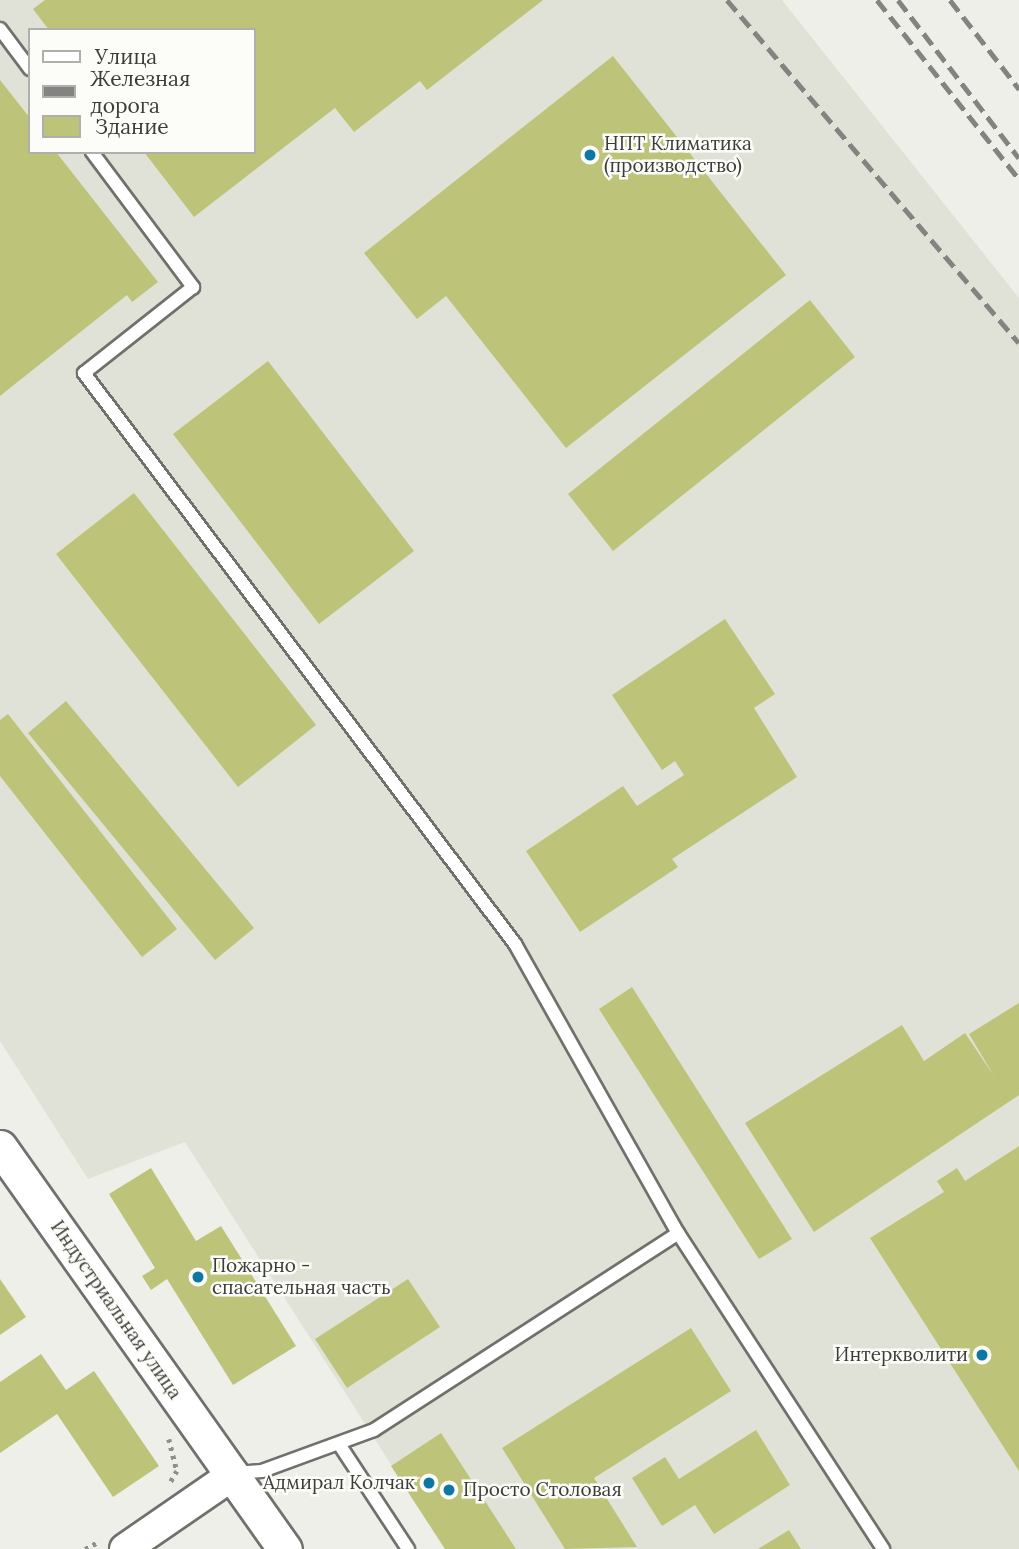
<!DOCTYPE html>
<meta charset="utf-8">
<style>
body{margin:0}
#map{position:relative;width:1019px;height:1549px;overflow:hidden;background:#efefea;font-family:Lora,serif}
div>[style]{position:absolute}
.built>*{inset:0;background:#e1e2d7}
.building>*{inset:0;background:#bdc479}
.path>*{height:4.5px;margin-top:-2.25px;transform-origin:0;background:repeating-linear-gradient(90deg,#8f8f8c 0 3.5px,transparent 0 8.5px)}
.roads{filter:drop-shadow(2px 0 #70706c) drop-shadow(-2px 0 #70706c) drop-shadow(0 2px #70706c) drop-shadow(0 -2px #70706c)}
.service>*{height:12px;margin:-6px;padding:0 6px;transform-origin:6px;border-radius:6px;background:#fff}
.tertiary>*{height:30px;margin:-15px;padding:0 15px;transform-origin:15px;border-radius:15px;background:#fff}
.secondary>*{height:33px;margin:-16.5px;padding:0 16.5px;transform-origin:16.5px;border-radius:16.5px;background:#fff}
.rail>*{height:5px;margin-top:-2.5px;transform-origin:0;background:repeating-linear-gradient(90deg,#838481 0 14px,transparent 0 21px)}
.dots>*{width:19px;height:19px;translate:-50% -50%;box-sizing:border-box;border:4px solid #fcfdf8;border-radius:50%}
span{translate:-50% -50%;white-space:nowrap;text-align:center;line-height:1.15;-webkit-text-stroke:5px #fcfdf8;paint-order:stroke}
.poi-label{font-size:19px;color:#3c3d3b}
.left{translate:0 -50%;text-align:left}
.right{translate:-100% -50%;text-align:right}
.street-label{font-size:19px;color:#3c3d3b}
.legend{position:absolute;left:28px;top:28px;width:228px;height:126px;box-sizing:border-box;background:#fcfdf8;border:2px solid #afb0ac;margin:0;padding:9px 12px;list-style:none;font-size:21px;color:#3c3d3b}
.legend li{display:flex;align-items:center;gap:14px;height:35px}
.legend b{width:35px;border:2px solid #afb0ac}
</style>
<div id="map">
<div class="built">
<i style="clip-path:polygon(evenodd,0 0,782px 0,1019px 298px,1019px 1549px,445px 1549px,185px 1142px,88px 1179px,0 1041px,0 0,30px 30px,254px 30px,254px 152px,30px 152px,30px 30px)"></i>
</div>
<div class="building">
<i style="clip-path:polygon(45px 0,543px 0,427px 90px,420px 81px,354px 132px,335px 108px,194px 217px,144px 152px,254px 152px,254px 30px,49px 30px,33px 9px)"></i>
<i style="clip-path:polygon(613px 56px,786px 275px,566px 448px,446px 296px,417px 319px,364px 253px)"></i>
<i style="clip-path:polygon(0 80px,30px 118px,30px 152px,56px 152px,158px 282px,132px 302px,127px 295px,0 396px)"></i>
<i style="clip-path:polygon(810px 300px,855px 357px,613px 551px,568px 494px)"></i>
<i style="clip-path:polygon(268px 361px,414px 551px,319px 624px,173px 434px)"></i>
<i style="clip-path:polygon(134px 493px,316px 725px,238px 787px,56px 554px)"></i>
<i style="clip-path:polygon(725px 619px,775px 694px,754px 708px,797px 777px,672px 859px,678px 867px,580px 932px,526px 851px,623px 786px,637px 806px,684px 775px,675px 761px,662px 770px,612px 695px)"></i>
<i style="clip-path:polygon(66px 701px,254px 928px,215px 960px,28px 733px)"></i>
<i style="clip-path:polygon(8px 714px,177px 929px,142px 957px,0 776px,0 720px)"></i>
<i style="clip-path:polygon(632px 987px,792px 1239px,759px 1259px,599px 1009px)"></i>
<i style="clip-path:polygon(1019px 1003px,1019px 1095px,814px 1232px,745px 1123px,902px 1025px,924px 1061px,965px 1033px,994px 1076px,969px 1034px)"></i>
<i style="clip-path:polygon(1019px 1146px,1019px 1471px,870px 1238px,944px 1192px,937px 1181px,957px 1168px,965px 1181px)"></i>
<i style="clip-path:polygon(151px 1168px,196px 1241px,221px 1226px,296px 1346px,233px 1385px,167px 1279px,151px 1290px,142px 1276px,155px 1268px,109px 1194px)"></i>
<i style="clip-path:polygon(0 1279px,26px 1317px,0 1335px)"></i>
<i style="clip-path:polygon(408px 1279px,440px 1327px,347px 1388px,315px 1339px)"></i>
<i style="clip-path:polygon(691px 1328px,731px 1391px,594px 1478px,637px 1547px,565px 1549px,502px 1448px)"></i>
<i style="clip-path:polygon(41px 1354px,66px 1390px,94px 1371px,159px 1466px,113px 1497px,57px 1414px,0 1453px,0 1382px)"></i>
<i style="clip-path:polygon(756px 1430px,790px 1485px,714px 1534px,695px 1505px,662px 1526px,632px 1478px,665px 1457px,679px 1479px)"></i>
<i style="clip-path:polygon(441px 1433px,516px 1549px,445px 1549px,391px 1466px)"></i>
<i style="clip-path:polygon(789px 1530px,801px 1549px,758px 1549px)"></i>
</div>
<div class="path">
<i style="left:169px;top:1439px;width:33px;rotate:76deg"></i>
<i style="left:177px;top:1471px;width:14px;rotate:120deg"></i>
<i style="left:85px;top:1549px;width:17px;rotate:-28deg"></i>
</div>
<div class="roads">
<div class="service">
<i style="left:0;top:29px;width:50px;rotate:53.1deg"></i>
<i style="left:92px;top:152px;width:169px;rotate:53.2deg"></i>
<i style="left:193px;top:287px;width:139px;rotate:141.7deg"></i>
<i style="left:84px;top:373px;width:715px;rotate:52.95deg"></i>
<i style="left:515px;top:944px;width:332px;rotate:60.6deg"></i>
<i style="left:678px;top:1233px;width:377px;rotate:57deg"></i>
<i style="left:339px;top:1444px;width:126px;rotate:56.7deg"></i>
<i style="left:234px;top:1473px;width:28px;rotate:-4deg"></i>
<i style="left:262px;top:1471px;width:119px;rotate:-20.1deg"></i>
<i style="left:374px;top:1430px;width:362px;rotate:-32.9deg"></i>
</div>
<div class="tertiary">
<i style="left:125px;top:1549px;width:132px;rotate:-34.5deg"></i>
</div>
<div class="secondary">
<i style="left:0;top:1147px;width:493px;rotate:54.7deg"></i>
</div>
</div>
<div class="rail">
<i style="left:727px;top:0;width:450px;rotate:49.6deg"></i>
<i style="left:877px;top:0;width:228px;rotate:51.6deg"></i>
<i style="left:898px;top:0;width:199px;rotate:52.6deg"></i>
<i style="left:950px;top:0;width:113px;rotate:52.2deg"></i>
</div>
<div class="dots">
<i style="left:590px;top:155px;background:#0d78a3"></i>
<i style="left:198px;top:1277px;background:#0d78a3"></i>
<i style="left:982px;top:1355px;background:#0d78a3"></i>
<i style="left:429px;top:1483px;background:#0d78a3"></i>
<i style="left:449px;top:1490px;background:#0d78a3"></i>
</div>
<div class="poi-label">
<span class="left" style="left:604px;top:155px">НПТ Климатика<br>(производство)</span>
<span class="left" style="left:212px;top:1277px">Пожарно -<br>спасательная часть</span>
<span class="right" style="left:968px;top:1355px">Интеркволити</span>
<span class="right" style="left:415px;top:1483px">Адмирал Колчак</span>
<span class="left" style="left:463px;top:1490px">Просто Столовая</span>
</div>
<div class="street-label">
<span style="left:116px;top:1310px;rotate:55deg">Индустриальная улица</span>
</div>
<ul class="legend">
<li><b style="height:9px;background:#fff"></b>Улица</li>
<li><b style="height:9px;background:#838481"></b>Железная дорога</li>
<li><b style="height:19px;background:#bdc479"></b>Здание</li>
</ul>
</div>
